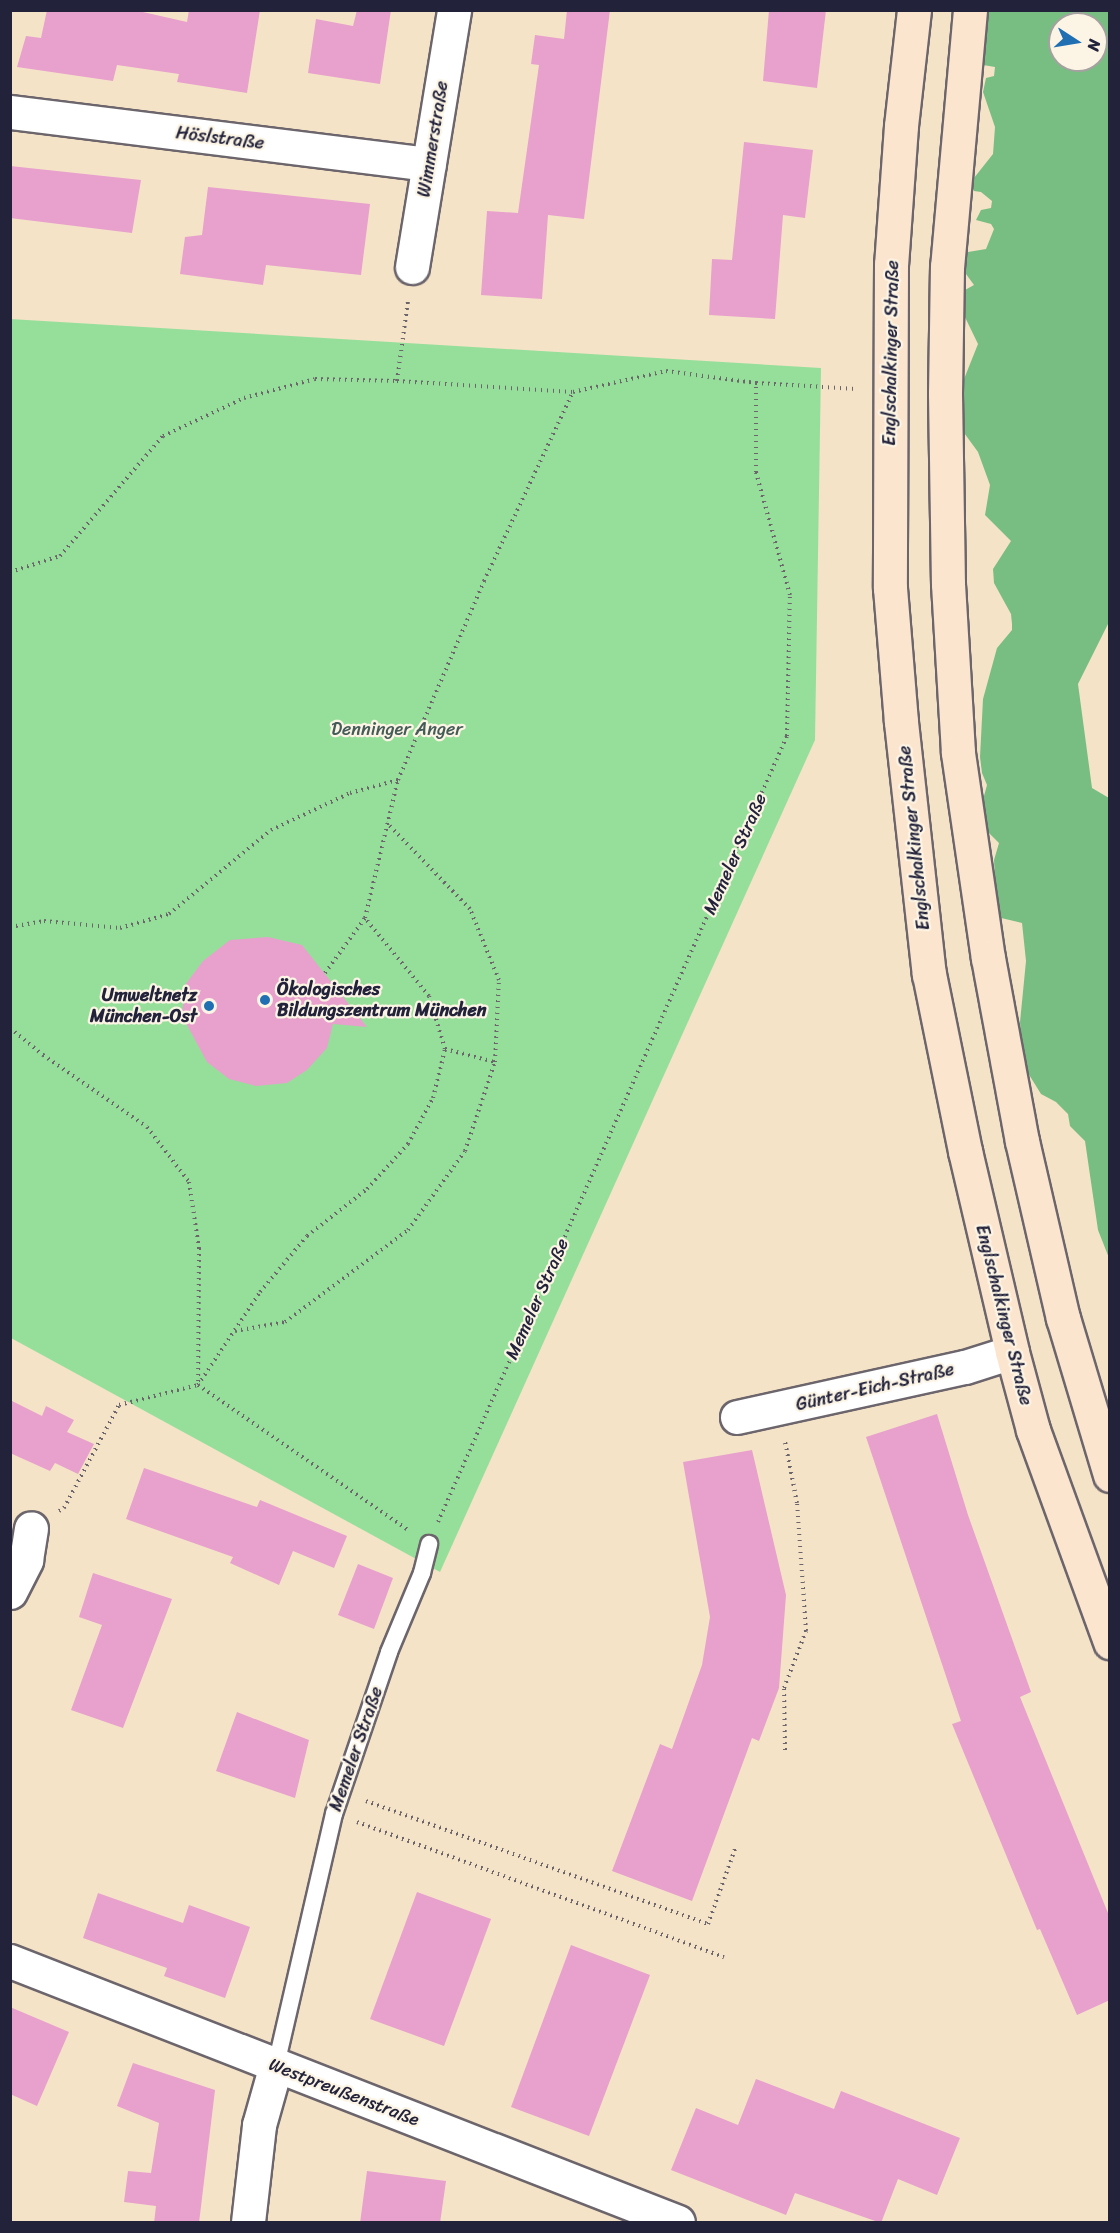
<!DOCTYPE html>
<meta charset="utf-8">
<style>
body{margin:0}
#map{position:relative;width:1120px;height:2233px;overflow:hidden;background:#f5e3c8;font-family:Sriracha,sans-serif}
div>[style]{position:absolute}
.green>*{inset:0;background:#96df9a}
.forest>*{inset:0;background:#78be82}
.building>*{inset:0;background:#e7a1cc}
.path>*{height:4px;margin-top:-2px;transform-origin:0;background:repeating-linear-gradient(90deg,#6c666c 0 1.5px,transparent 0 6px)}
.roads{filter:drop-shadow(2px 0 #6c666c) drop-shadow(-2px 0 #6c666c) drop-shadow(0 2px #6c666c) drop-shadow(0 -2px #6c666c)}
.service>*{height:16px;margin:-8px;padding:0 8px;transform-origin:8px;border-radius:8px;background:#fff}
.minor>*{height:33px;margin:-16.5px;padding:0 16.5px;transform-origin:16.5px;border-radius:16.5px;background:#fff}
.secondary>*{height:33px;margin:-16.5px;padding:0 16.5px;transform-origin:16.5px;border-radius:16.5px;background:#fce5cf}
.dots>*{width:16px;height:16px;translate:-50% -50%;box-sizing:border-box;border:3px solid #fcf5e5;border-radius:50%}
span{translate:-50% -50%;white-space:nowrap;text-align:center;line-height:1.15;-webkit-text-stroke:4.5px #fcf5e5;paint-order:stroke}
.street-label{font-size:18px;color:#22223b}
.park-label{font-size:18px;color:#455b58}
.poi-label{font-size:18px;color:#22223b;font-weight:700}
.left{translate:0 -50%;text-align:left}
.right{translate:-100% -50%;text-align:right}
.frame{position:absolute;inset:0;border:12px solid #22223b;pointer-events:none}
.north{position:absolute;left:1048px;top:12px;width:60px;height:60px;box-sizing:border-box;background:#fcf5e5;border:2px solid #a5a1a1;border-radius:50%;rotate:102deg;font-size:16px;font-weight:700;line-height:24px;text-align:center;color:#22223b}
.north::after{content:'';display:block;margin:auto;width:21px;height:27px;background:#1f6fb2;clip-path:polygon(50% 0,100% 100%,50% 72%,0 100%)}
</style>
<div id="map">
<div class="green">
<i style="clip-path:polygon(10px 319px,821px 368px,815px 740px,440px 1572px,11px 1338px)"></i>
</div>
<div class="forest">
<i style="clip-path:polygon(evenodd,989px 11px,1109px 11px,1110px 620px,1078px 684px,1092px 788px,1109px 798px,1109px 1258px,1098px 1230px,1085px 1141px,1070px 1126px,1068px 1114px,1056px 1102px,1041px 1094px,1023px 1065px,1020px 1022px,1026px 961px,1022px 923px,997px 917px,994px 860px,999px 843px,984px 828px,981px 807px,987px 785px,982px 773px,980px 757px,983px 699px,997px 648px,1012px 630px,1012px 624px,1011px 614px,994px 583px,993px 569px,1011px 541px,985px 515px,990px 485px,978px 452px,959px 426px,956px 399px,978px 344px,962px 311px,965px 290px,974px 285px,966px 274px,963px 262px,968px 252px,986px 249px,994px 229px,991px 224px,976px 220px,981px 210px,991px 208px,992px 201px,981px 192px,974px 191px,970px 183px,993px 154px,995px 127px,983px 92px,986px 78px,994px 76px,995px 67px,983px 65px,981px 49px,989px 11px,1060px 24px,1096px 24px,1096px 60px,1060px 60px,1060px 24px)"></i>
</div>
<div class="building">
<i style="clip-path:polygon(47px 10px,134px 10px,187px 22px,189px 10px,260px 10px,247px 93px,177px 82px,179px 74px,117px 65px,113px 81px,17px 67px,26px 36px,41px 38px)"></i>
<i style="clip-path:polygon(357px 10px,391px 10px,380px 84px,308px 73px,316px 19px,353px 26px)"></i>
<i style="clip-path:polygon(567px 10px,610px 10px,584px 219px,548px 215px,542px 299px,481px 295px,487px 211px,518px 213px,539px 65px,531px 64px,535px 35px,564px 39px)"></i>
<i style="clip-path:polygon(769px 10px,826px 10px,817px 88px,763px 81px)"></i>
<i style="clip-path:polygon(744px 142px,813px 150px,805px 218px,783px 215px,775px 319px,709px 315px,712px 259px,732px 260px)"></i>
<i style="clip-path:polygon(10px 166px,141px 180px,132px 233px,10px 218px)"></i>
<i style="clip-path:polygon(208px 187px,370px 204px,361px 275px,266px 265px,263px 285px,180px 274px,185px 237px,202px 235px)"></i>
<i style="clip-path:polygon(268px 937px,302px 945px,367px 1027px,333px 1024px,327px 1048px,307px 1070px,287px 1083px,256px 1086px,229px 1079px,207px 1062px,182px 1016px,185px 985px,203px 961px,230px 940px)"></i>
<i style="clip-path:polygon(10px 1400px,42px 1416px,46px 1406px,74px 1420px,67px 1432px,94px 1444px,78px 1474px,55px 1463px,50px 1471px,10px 1453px)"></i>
<i style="clip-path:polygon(937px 1414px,968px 1515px,1031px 1692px,1020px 1697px,1110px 1918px,1110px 2000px,1077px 2015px,1040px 1929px,1037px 1930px,952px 1724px,961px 1721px,866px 1437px)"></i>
<i style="clip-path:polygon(752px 1450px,786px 1595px,779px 1688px,759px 1741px,752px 1738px,692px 1901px,612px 1871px,660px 1744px,672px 1749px,702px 1665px,710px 1617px,683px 1462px)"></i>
<i style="clip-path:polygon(144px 1468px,257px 1507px,260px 1500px,347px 1536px,334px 1568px,293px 1551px,279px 1585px,230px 1563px,233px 1557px,126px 1519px)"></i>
<i style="clip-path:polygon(358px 1564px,393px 1578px,374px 1629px,338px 1615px)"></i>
<i style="clip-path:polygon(93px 1573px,172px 1599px,123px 1728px,71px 1710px,102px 1625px,79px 1617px)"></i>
<i style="clip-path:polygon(237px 1712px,309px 1740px,295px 1798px,216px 1771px)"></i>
<i style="clip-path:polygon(417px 1892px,491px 1919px,444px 2046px,370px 2019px)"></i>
<i style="clip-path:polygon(98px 1893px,183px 1923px,189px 1905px,250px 1927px,225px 1998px,164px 1976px,167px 1968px,83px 1938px)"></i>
<i style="clip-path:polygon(571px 1945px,650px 1975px,589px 2136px,511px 2107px)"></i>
<i style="clip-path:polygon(10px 2007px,69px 2032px,37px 2106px,10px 2094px)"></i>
<i style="clip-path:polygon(133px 2063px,215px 2090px,199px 2223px,154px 2223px,156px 2206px,124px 2202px,128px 2171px,151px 2173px,159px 2123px,117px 2106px)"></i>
<i style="clip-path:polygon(756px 2079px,834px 2109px,841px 2091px,960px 2138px,937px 2195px,898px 2179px,881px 2223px,795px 2193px,786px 2215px,671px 2170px,696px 2108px,738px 2125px)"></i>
<i style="clip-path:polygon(367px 2171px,446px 2181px,440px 2223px,360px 2223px)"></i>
</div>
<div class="path">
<i style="left:397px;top:381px;width:81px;rotate:-82.2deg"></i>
<i style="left:10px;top:572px;width:52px;rotate:-17.7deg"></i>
<i style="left:60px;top:556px;width:158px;rotate:-49.4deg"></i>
<i style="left:163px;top:436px;width:89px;rotate:-25.1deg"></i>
<i style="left:244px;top:398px;width:73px;rotate:-15deg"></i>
<i style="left:315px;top:379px;width:82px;rotate:1.4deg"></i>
<i style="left:397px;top:381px;width:176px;rotate:3.6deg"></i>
<i style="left:573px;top:392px;width:95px;rotate:-12.7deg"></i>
<i style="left:666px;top:371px;width:91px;rotate:7.6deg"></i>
<i style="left:756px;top:383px;width:100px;rotate:3.4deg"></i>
<i style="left:10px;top:927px;width:35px;rotate:-10deg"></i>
<i style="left:44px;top:921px;width:76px;rotate:5.3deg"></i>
<i style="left:120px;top:928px;width:51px;rotate:-15.9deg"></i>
<i style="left:169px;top:914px;width:132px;rotate:-39.5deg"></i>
<i style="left:271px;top:830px;width:87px;rotate:-25.1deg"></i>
<i style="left:350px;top:793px;width:50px;rotate:-15.2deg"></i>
<i style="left:325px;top:973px;width:68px;rotate:-54deg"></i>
<i style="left:365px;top:918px;width:142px;rotate:-76.6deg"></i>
<i style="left:398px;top:780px;width:217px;rotate:-66.6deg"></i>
<i style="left:484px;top:581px;width:209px;rotate:-64.8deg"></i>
<i style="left:10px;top:1028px;width:43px;rotate:39.3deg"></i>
<i style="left:43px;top:1055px;width:126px;rotate:34.7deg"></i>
<i style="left:147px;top:1127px;width:69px;rotate:52.6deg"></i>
<i style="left:189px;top:1182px;width:67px;rotate:81.4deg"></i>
<i style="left:199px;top:1248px;width:137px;rotate:90.4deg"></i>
<i style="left:198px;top:1385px;width:255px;rotate:34.6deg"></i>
<i style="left:445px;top:1049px;width:52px;rotate:14.6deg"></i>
<i style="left:235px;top:1331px;width:51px;rotate:-10.2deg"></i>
<i style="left:285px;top:1322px;width:154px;rotate:-36.8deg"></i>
<i style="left:408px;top:1230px;width:97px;rotate:-54.2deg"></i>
<i style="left:465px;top:1151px;width:94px;rotate:-71.4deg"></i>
<i style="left:495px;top:1062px;width:82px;rotate:-87.2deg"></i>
<i style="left:499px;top:980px;width:77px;rotate:-112.2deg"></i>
<i style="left:470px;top:909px;width:120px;rotate:-134deg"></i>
<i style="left:59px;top:1511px;width:6px;rotate:-31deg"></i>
<i style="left:64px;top:1508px;width:117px;rotate:-61.9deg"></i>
<i style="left:119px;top:1405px;width:81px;rotate:-14.2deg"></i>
<i style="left:198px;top:1385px;width:112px;rotate:-56.3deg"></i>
<i style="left:260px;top:1292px;width:73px;rotate:-50deg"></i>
<i style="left:307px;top:1236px;width:76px;rotate:-38.1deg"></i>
<i style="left:367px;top:1189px;width:61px;rotate:-47.7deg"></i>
<i style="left:408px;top:1144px;width:52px;rotate:-61.5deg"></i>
<i style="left:433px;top:1098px;width:50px;rotate:-76.2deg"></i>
<i style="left:445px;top:1049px;width:55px;rotate:-106.8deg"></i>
<i style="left:429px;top:996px;width:101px;rotate:-129.4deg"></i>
<i style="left:438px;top:1522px;width:860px;rotate:-66.06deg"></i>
<i style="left:787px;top:736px;width:141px;rotate:-88.8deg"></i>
<i style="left:790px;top:595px;width:128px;rotate:-105.5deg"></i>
<i style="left:756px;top:472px;width:89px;rotate:-90deg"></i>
<i style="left:785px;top:1750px;width:62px;rotate:-90.9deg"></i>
<i style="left:784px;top:1688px;width:61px;rotate:-68.9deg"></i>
<i style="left:806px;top:1631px;width:128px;rotate:-94deg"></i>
<i style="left:797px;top:1503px;width:63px;rotate:-101deg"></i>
<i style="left:366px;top:1801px;width:363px;rotate:19.8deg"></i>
<i style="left:708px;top:1924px;width:80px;rotate:-70.2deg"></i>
<i style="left:357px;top:1822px;width:391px;rotate:20.2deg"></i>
</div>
<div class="roads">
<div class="service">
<i style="left:276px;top:2065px;width:258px;rotate:-77deg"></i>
<i style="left:334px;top:1814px;width:171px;rotate:-71.2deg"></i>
<i style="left:389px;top:1652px;width:86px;rotate:-67.3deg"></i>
<i style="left:422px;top:1573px;width:30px;rotate:-76deg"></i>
</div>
<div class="minor">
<i style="left:10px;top:112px;width:422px;rotate:7.1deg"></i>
<i style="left:412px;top:267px;width:260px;rotate:-80.7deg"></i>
<i style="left:737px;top:1417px;width:233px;rotate:-12.4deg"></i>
<i style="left:965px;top:1367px;width:49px;rotate:-17.7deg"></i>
<i style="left:10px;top:1592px;width:36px;rotate:-63deg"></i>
<i style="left:26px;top:1560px;width:32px;rotate:-81deg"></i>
<i style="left:10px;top:1961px;width:717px;rotate:21.34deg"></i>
<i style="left:248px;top:2222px;width:98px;rotate:-83.5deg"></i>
<i style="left:259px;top:2125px;width:62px;rotate:-74.2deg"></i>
</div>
<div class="secondary">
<i style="left:914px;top:10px;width:117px;rotate:96.4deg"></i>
<i style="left:901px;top:126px;width:138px;rotate:94.1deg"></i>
<i style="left:891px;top:264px;width:324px;rotate:90.2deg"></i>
<i style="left:890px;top:588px;width:134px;rotate:85.3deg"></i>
<i style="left:901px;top:722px;width:254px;rotate:83.7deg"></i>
<i style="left:929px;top:974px;width:181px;rotate:78.5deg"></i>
<i style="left:965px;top:1151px;width:206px;rotate:76.8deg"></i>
<i style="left:1012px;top:1352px;width:81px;rotate:74.9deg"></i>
<i style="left:1033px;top:1430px;width:226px;rotate:70deg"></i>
<i style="left:970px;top:10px;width:257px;rotate:95.1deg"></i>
<i style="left:947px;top:266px;width:128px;rotate:90.9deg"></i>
<i style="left:945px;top:394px;width:190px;rotate:89.1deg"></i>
<i style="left:948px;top:584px;width:169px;rotate:86.6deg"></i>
<i style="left:958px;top:753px;width:207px;rotate:81.7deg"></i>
<i style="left:988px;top:958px;width:186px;rotate:79.5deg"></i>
<i style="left:1022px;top:1141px;width:182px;rotate:77deg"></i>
<i style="left:1063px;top:1318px;width:164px;rotate:73.3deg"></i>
</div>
</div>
<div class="dots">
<i style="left:265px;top:1000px;background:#1f6fb2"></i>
<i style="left:209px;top:1006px;background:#1f6fb2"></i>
</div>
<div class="street-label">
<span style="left:220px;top:138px;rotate:7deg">Höslstraße</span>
<span style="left:433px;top:139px;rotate:-81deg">Wimmerstraße</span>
<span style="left:891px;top:353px;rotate:-89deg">Englschalkinger Straße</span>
<span style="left:914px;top:838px;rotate:-96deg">Englschalkinger Straße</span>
<span style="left:735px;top:854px;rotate:-66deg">Memeler Straße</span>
<span style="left:537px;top:1299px;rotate:-66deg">Memeler Straße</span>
<span style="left:1004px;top:1315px;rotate:76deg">Englschalkinger Straße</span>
<span style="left:875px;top:1387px;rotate:-13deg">Günter-Eich-Straße</span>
<span style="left:356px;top:1749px;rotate:-71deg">Memeler Straße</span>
<span style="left:344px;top:2092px;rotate:21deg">Westpreußenstraße</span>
</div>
<div class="park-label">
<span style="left:397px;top:729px">Denninger Anger</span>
</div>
<div class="poi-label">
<span class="left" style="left:277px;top:1000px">Ökologisches<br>Bildungszentrum München</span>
<span class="right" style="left:197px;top:1006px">Umweltnetz<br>München-Ost</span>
</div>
<div class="frame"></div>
<div class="north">N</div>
</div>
